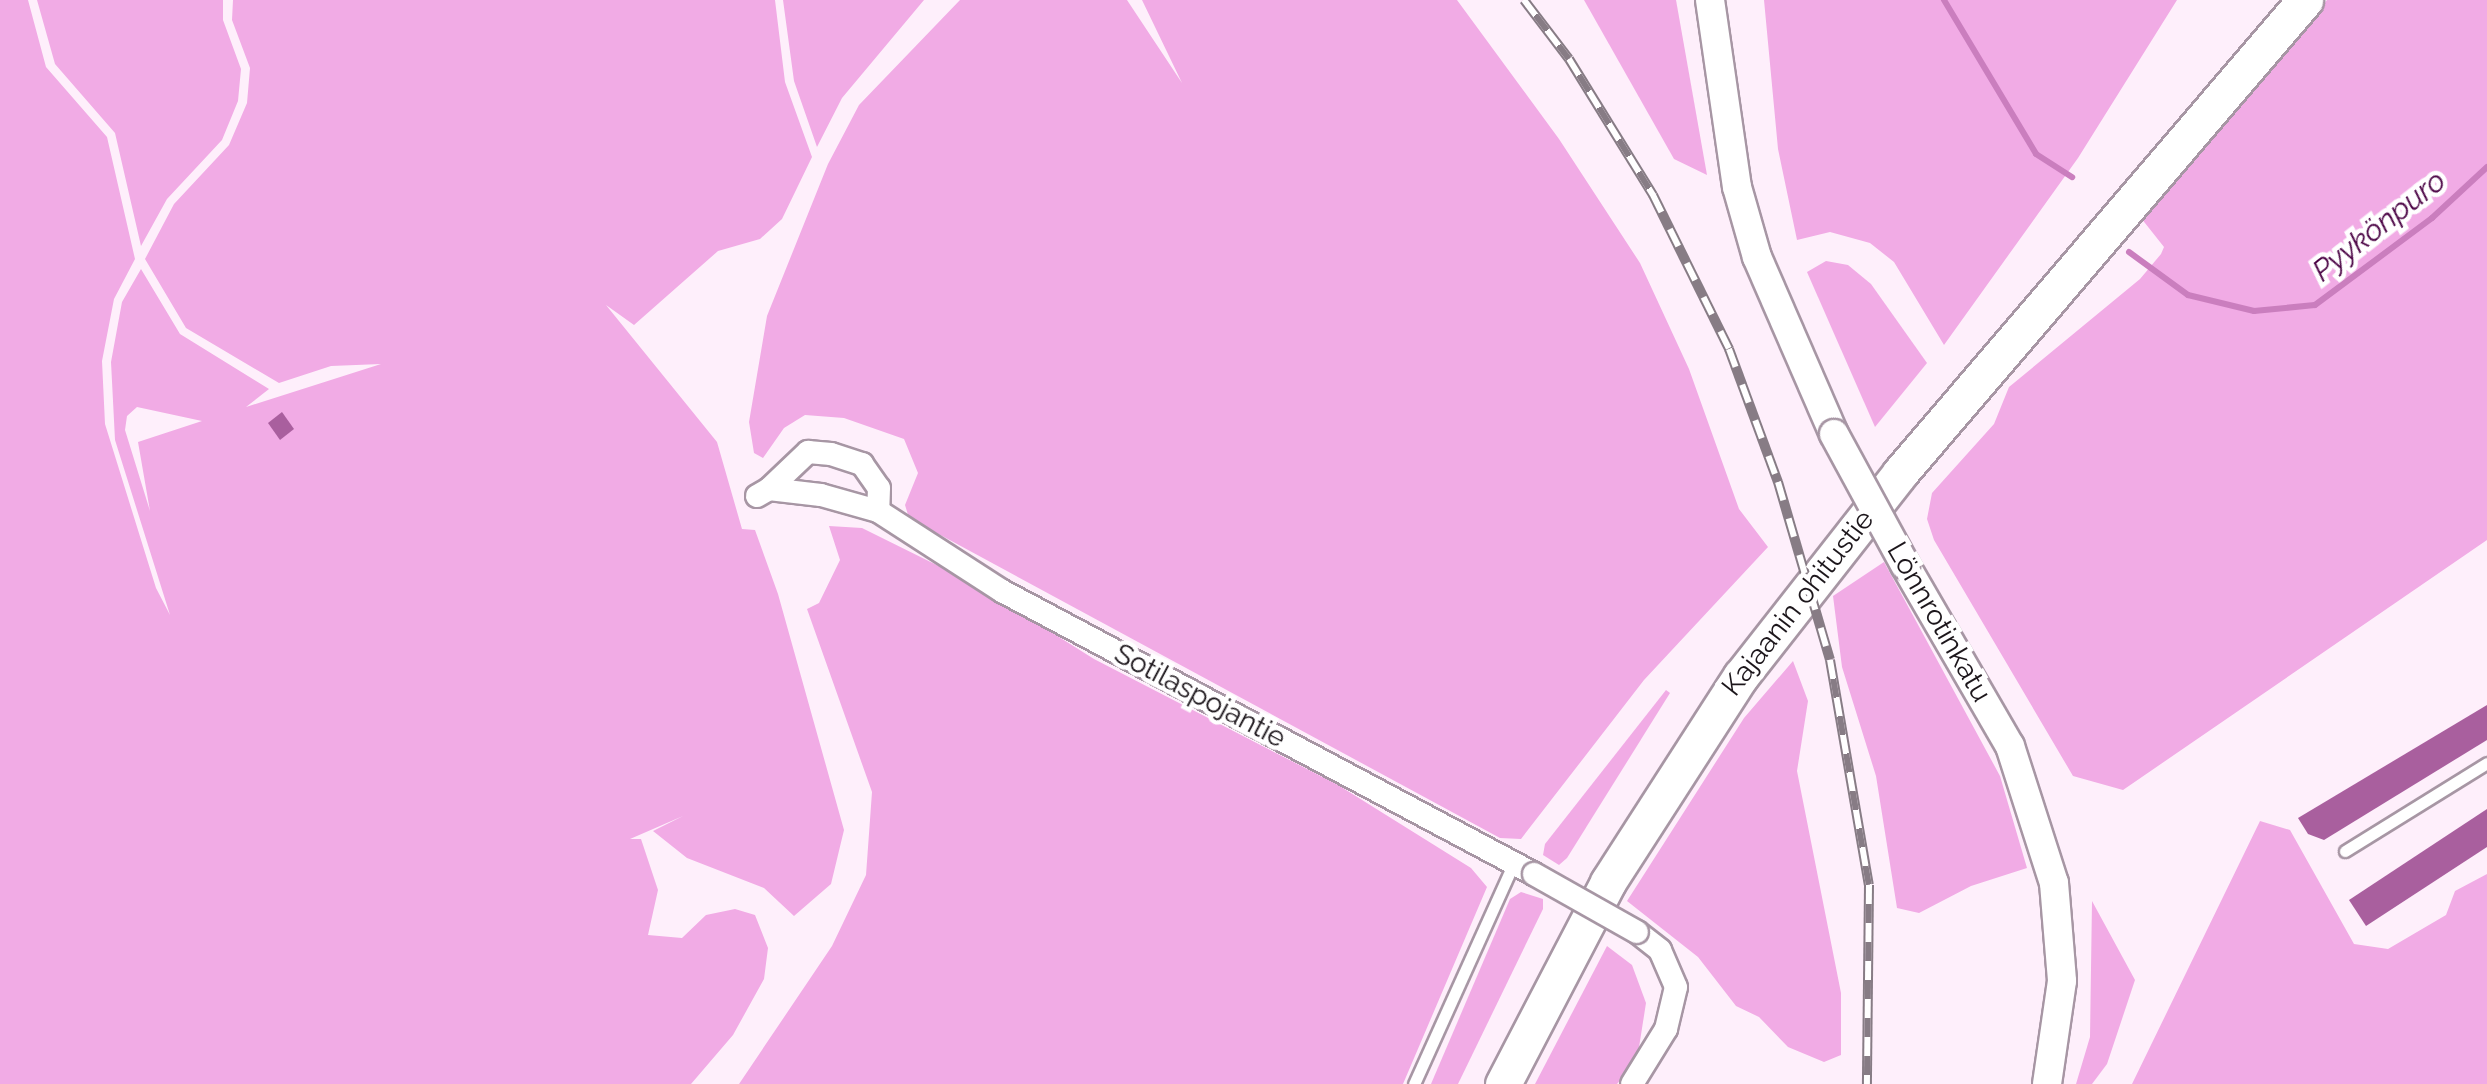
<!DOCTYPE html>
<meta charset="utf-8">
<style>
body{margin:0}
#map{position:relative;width:2487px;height:1084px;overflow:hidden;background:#feeffb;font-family:Raleway,sans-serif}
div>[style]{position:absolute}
.green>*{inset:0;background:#f1abe5}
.stream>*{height:6px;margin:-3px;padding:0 3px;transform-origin:3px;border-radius:3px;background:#ca7ebe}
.building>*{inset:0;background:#a95f9e}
.roads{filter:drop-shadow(2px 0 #a796a4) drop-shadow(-2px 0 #a796a4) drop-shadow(0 2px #a796a4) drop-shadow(0 -2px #a796a4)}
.service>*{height:11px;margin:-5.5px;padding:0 5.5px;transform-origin:5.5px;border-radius:5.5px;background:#fff}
.minor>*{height:22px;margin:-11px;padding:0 11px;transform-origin:11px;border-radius:11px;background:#fff}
.tertiary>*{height:28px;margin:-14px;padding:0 14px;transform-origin:14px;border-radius:14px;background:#fff}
.trunk>*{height:35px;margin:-17.5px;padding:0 17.5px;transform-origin:17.5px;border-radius:17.5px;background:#fff}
.rail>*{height:10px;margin-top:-5px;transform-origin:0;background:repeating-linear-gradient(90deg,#fff 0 19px,#877c85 0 38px);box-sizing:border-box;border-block:2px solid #877c85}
.bridges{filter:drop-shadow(2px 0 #a796a4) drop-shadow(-2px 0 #a796a4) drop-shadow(0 2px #a796a4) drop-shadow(0 -2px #a796a4)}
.minor-bridge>*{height:22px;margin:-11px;padding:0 11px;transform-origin:11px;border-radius:11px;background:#fff}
.tertiary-bridge>*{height:28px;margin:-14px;padding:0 14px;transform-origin:14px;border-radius:14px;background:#fff}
span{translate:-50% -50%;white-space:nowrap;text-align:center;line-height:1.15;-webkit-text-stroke:9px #fff;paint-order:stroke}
.street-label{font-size:28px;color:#1c161b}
.water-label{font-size:30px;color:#4c0546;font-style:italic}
</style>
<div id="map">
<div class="green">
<i style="clip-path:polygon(evenodd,0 0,28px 0,46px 67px,107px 137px,135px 259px,114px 299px,102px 361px,105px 424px,156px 588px,170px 615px,115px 440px,111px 362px,122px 302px,141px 269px,180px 334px,269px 389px,246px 407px,381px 364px,331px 366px,279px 383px,186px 328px,145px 259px,174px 204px,229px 145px,247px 103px,250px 68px,232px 20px,233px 0,775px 0,785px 82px,812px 157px,782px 219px,760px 239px,718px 251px,634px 325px,606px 305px,717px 442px,742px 529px,755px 530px,778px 594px,844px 830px,831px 884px,794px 916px,764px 888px,687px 858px,653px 831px,683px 816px,630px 839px,641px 839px,658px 890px,648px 935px,682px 938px,706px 915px,735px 909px,755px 915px,768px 948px,764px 979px,733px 1035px,691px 1084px,0 1084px,0 0,137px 407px,202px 421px,138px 442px,150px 511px,125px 430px,127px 416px,137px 407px)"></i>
<i style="clip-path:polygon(37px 0,223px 0,223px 20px,241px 69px,238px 101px,222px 140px,167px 199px,141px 246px,115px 133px,55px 64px)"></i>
<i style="clip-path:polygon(783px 0,924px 0,842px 98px,817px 147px,794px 81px)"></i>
<i style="clip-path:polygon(960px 0,1127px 0,1182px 83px,1142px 0,1457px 0,1559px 139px,1640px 263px,1689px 369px,1739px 509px,1768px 547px,1644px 680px,1521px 839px,1500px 838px,909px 518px,905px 505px,918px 473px,904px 439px,844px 418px,805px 415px,784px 428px,763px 458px,754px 453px,749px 422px,767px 316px,828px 164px,859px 105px)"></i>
<i style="clip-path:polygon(1584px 0,1676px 0,1707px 175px,1674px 159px)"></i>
<i style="clip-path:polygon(1764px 0,2177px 0,2078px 158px,1944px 345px,1894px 262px,1870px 243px,1830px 232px,1797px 240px,1778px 149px)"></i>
<i style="clip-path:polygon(2327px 0,2487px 0,2487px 540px,2123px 790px,2073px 776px,1934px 540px,1927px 519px,1932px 493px,1994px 424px,2009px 387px,2140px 279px,2161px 254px,2164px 247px,2141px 218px)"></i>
<i style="clip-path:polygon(1826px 261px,1848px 265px,1871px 284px,1927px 363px,1875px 427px,1807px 272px)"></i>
<i style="clip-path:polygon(829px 526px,862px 528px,973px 583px,1094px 659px,1338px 785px,1471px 868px,1487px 887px,1403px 1084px,739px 1084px,832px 946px,866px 875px,872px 792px,807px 609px,819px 603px,840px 560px)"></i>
<i style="clip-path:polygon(1884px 562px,2000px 776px,2027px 868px,1971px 886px,1919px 913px,1897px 908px,1876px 776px,1842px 667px,1833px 596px)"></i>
<i style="clip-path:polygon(1793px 661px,1808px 701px,1797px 771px,1841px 993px,1841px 1055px,1824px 1062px,1788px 1047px,1759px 1017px,1736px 1006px,1698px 957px,1627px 901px,1744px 718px)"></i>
<i style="clip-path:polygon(1666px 690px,1670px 693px,1567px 858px,1559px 865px,1543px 855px,1545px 844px)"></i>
<i style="clip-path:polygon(2260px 821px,2290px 830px,2354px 944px,2388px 949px,2446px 915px,2455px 891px,2487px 874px,2487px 1084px,2132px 1084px)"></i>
<i style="clip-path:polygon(1521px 892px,1543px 899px,1543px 909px,1458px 1084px,1431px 1084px,1510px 899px)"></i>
<i style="clip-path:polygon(2092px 901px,2135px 980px,2107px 1064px,2092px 1084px,2076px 1084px,2090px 1037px)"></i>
<i style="clip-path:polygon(1607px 946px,1632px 965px,1646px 1003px,1637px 1060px,1617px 1084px,1535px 1084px)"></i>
</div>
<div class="stream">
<i style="left:1944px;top:0;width:179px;rotate:59.1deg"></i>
<i style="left:2036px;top:154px;width:43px;rotate:32.6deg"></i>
<i style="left:2129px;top:252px;width:73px;rotate:36.1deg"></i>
<i style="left:2188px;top:295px;width:68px;rotate:13.6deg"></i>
<i style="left:2254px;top:311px;width:61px;rotate:-5.6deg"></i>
<i style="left:2315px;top:305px;width:146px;rotate:-36.6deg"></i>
<i style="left:2432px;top:218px;width:75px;rotate:-42.8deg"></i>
</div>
<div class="building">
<i style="clip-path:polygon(282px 412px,294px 429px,280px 440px,268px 423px)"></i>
<i style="clip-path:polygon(2487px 705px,2487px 740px,2324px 840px,2308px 834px,2298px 818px)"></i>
<i style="clip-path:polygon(2487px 809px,2487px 847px,2366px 926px,2349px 900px)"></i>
</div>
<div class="roads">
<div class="service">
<i style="left:2345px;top:851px;width:167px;rotate:-31.8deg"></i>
<i style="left:1414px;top:1084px;width:243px;rotate:-65.7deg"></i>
</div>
<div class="minor">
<i style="left:769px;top:489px;width:54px;rotate:-43.5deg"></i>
<i style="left:808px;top:452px;width:23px;rotate:5deg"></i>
<i style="left:831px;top:454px;width:33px;rotate:18deg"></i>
<i style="left:862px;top:464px;width:29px;rotate:55deg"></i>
<i style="left:879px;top:488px;width:23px;rotate:92deg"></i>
<i style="left:757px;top:496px;width:14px;rotate:-30deg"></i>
<i style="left:769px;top:489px;width:52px;rotate:6.6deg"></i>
<i style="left:821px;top:495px;width:59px;rotate:15.7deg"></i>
<i style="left:878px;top:511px;width:148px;rotate:32.8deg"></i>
<i style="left:1002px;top:591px;width:603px;rotate:28.01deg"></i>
<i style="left:1632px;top:1084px;width:65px;rotate:-58.3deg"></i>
<i style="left:1666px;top:1029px;width:43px;rotate:-76.6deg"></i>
<i style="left:1676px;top:987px;width:40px;rotate:-113.4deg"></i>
<i style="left:1660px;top:950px;width:29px;rotate:-142deg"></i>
</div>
<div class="tertiary">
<i style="left:1710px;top:0;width:189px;rotate:81.8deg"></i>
<i style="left:1737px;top:187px;width:73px;rotate:74.1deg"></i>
<i style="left:1757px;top:257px;width:193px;rotate:66.5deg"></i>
<i style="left:1905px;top:565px;width:209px;rotate:59.9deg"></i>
<i style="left:2010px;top:746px;width:144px;rotate:72.2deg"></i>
<i style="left:2054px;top:883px;width:98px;rotate:85.3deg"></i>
<i style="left:2062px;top:981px;width:104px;rotate:98.3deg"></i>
</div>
<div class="trunk">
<i style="left:1503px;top:1084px;width:228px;rotate:-62.5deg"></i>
<i style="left:1608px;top:882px;width:245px;rotate:-57.2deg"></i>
<i style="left:1741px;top:676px;width:258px;rotate:-51.9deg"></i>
<i style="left:1900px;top:473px;width:623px;rotate:-49.43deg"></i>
</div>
</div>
<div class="rail">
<i style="left:1524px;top:0;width:74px;rotate:52.7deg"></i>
<i style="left:1569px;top:59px;width:160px;rotate:58.3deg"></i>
<i style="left:1653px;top:195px;width:172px;rotate:63.7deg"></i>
<i style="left:1729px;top:349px;width:142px;rotate:69.8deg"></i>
<i style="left:1778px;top:482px;width:185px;rotate:73.7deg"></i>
<i style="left:1830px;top:660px;width:228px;rotate:80.2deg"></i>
<i style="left:1869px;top:885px;width:199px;rotate:90.6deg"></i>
</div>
<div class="bridges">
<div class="minor-bridge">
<i style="left:1534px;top:874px;width:118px;rotate:29.4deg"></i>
</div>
<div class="tertiary-bridge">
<i style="left:1834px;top:434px;width:149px;rotate:61.5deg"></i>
</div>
</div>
<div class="street-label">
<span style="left:1798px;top:603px;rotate:-52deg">Kajaanin ohitustie</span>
<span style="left:1939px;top:622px;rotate:60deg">Lönnrotinkatu</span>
<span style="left:1200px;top:696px;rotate:28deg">Sotilaspojantie</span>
</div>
<div class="water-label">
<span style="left:2379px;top:226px;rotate:-38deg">Pyykönpuro</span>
</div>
</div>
